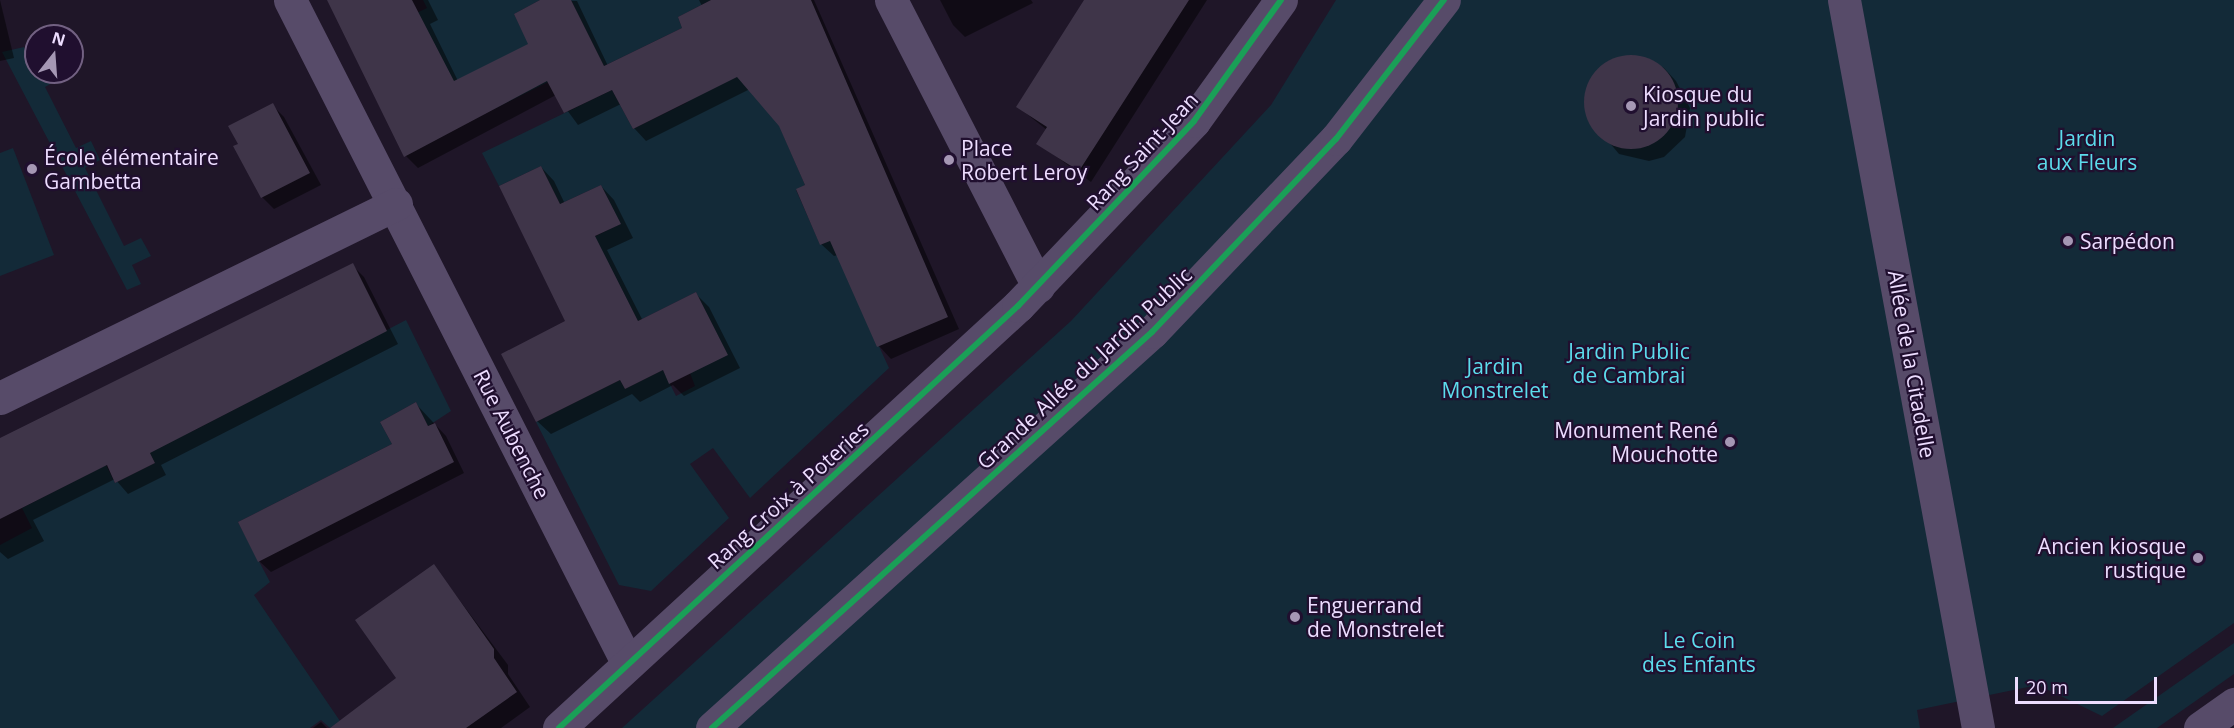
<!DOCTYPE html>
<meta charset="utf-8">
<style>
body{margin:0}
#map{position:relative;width:2234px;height:728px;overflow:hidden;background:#1f1628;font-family:"Open Sans",sans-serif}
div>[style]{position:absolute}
.green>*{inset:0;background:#132a38}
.shadow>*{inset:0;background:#0007}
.building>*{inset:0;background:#3f3549}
.round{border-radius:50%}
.minor>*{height:33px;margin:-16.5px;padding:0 16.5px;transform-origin:16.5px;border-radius:16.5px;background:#574b69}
.cycleway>*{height:6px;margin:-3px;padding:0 3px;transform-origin:3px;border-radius:3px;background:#1a9f57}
.dots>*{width:16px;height:16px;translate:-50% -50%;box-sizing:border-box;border:3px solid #200f2f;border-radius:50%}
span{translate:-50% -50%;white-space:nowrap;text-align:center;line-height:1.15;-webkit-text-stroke:4.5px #200f2f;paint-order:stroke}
.poi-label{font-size:21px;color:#edddff}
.left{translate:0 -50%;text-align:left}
.right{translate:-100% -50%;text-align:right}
.park-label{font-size:21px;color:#5cdcec}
.street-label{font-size:21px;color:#edddff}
.north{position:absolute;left:24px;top:24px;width:60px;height:60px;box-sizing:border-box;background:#200f2f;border:2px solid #726182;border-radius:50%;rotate:17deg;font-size:16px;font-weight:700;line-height:24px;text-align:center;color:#edddff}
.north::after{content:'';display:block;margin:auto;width:21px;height:27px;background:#a597b4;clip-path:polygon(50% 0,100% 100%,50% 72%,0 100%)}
.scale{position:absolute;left:2015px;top:677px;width:142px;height:27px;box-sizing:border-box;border:3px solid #edddff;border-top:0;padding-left:8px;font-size:18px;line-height:21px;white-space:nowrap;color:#edddff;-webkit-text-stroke:4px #200f2f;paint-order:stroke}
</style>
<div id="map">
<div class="green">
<i style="clip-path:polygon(423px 0,540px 0,514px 14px,548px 82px,492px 110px,454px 81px,400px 21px,427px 8px)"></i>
<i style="clip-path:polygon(571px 0,711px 0,678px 17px,682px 28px,604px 66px)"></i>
<i style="clip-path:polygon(1336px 0,2234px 0,2234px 623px,2102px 716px,2038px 685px,1917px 710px,1920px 728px,622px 728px,1071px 321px,1271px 105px)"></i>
<i style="clip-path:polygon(24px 47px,33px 66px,36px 64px,36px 72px,56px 72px,59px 79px,45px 87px,76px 148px,91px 141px,100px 160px,85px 168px,124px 246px,141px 238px,151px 256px,132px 265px,141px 284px,127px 290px,2px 52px)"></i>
<i style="clip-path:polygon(729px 67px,774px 113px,805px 185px,796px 190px,820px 244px,830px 240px,889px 368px,750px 498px,713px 448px,690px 464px,729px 518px,651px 591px,619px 585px,536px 422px,620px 380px,625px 389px,663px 370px,676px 396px,695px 386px,690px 373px,727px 354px,696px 292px,638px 321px,594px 237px,620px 224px,601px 185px,560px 204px,541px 166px,499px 186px,482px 153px,612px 90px,633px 129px,686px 103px)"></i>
<i style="clip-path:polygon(13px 148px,54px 255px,0 276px,0 153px)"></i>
<i style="clip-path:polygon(406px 320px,451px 411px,428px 426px,416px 402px,380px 422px,392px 444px,238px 522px,270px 582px,254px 595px,340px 721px,330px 728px,321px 720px,310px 728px,0 728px,0 545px,32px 528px,22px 508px,106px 465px,115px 483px,155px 463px,146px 445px,193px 431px)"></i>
<i style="clip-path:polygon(2234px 643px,2234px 674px,2157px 728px,2113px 728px)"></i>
</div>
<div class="shadow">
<i style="clip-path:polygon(0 0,14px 58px,0 61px)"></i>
<i style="clip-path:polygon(328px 0,428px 0,438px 20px,430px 24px,458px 81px,530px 45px,544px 0,577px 1px,608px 66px,684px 29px,702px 6px,699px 0,814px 0,959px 329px,891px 359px,879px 346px,838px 255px,834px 256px,821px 244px,807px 186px,780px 125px,750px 89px,646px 141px,634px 128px,621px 104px,578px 125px,556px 95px,418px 168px,406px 156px)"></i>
<i style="clip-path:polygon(940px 0,1031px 0,1033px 3px,965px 37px,953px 25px)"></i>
<i style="clip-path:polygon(1086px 0,1207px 0,1091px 182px,1038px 143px,1047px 130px,1018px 107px)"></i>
<i style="clip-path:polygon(1622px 56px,1651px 60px,1664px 68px,1676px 81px,1690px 108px,1685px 137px,1664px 157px,1649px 161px,1619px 154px,1588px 117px,1585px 102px,1596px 72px)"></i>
<i style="clip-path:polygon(272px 105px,284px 117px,321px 185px,274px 209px,262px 197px,240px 144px)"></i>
<i style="clip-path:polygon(541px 167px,554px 181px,565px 204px,601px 186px,614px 200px,633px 238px,607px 250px,643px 321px,696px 294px,709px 307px,740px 368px,684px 396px,673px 385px,640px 402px,632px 394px,551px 434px,537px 421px,567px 321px)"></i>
<i style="clip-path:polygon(352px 265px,364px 277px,398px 344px,161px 465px,166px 475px,128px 494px,115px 479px,33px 520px,44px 541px,8px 559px,0 552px,0 440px)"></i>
<i style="clip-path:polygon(416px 404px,446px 436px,464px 473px,271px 572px,259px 561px,394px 445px)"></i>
<i style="clip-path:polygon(434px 566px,508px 665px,508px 674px,530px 707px,501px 728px,332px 728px,398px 679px)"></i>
<i style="clip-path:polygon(321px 722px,327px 728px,313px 728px)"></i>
</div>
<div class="building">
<i style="clip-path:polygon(327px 0,412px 0,454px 81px,528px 44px,514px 14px,540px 0,571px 0,604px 66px,682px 28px,678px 17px,711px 0,811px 0,948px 317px,877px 347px,830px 241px,820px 245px,796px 189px,805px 185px,779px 126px,737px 77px,633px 129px,612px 90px,564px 113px,547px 81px,404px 157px)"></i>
<i style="clip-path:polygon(1084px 0,1189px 0,1079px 171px,1036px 144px,1047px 127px,1016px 107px)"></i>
<i class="round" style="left:1584px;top:55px;width:94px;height:94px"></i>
<i style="clip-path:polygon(273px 103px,310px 173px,261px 198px,233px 146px,238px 144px,228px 126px)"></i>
<i style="clip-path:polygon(541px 166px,560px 204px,601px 185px,621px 224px,595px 236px,638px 321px,696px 292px,728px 355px,669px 384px,663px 370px,625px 389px,620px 380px,536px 422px,501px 354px,565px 321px,499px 186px)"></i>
<i style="clip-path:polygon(353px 263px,387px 331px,150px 453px,155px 463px,115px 483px,107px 465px,0 519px,0 438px)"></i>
<i style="clip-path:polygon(416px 402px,428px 426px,435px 423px,454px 462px,258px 562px,238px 522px,392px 444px,380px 422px)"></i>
<i style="clip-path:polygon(434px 564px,494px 649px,494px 658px,517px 692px,466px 728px,330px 728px,396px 678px,355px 620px)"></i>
</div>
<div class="minor">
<i style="left:290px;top:0;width:745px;rotate:63.02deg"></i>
<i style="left:891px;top:0;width:322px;rotate:62.8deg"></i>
<i style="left:1844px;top:0;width:740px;rotate:79.57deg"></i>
<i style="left:0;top:398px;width:441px;rotate:-26.1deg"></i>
<i style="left:559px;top:728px;width:624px;rotate:-42.6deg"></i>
<i style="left:1018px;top:306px;width:255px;rotate:-46.4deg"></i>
<i style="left:1194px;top:121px;width:149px;rotate:-54.3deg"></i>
<i style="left:712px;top:728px;width:592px;rotate:-41.99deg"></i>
<i style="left:1152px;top:332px;width:267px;rotate:-46.4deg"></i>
<i style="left:1336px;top:139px;width:176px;rotate:-52.2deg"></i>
<i style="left:2200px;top:728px;width:42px;rotate:-35.2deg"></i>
</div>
<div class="cycleway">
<i style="left:559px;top:728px;width:624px;rotate:-42.6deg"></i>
<i style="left:1018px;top:306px;width:255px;rotate:-46.4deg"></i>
<i style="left:1194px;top:121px;width:149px;rotate:-54.3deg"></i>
<i style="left:712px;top:728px;width:592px;rotate:-41.99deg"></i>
<i style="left:1152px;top:332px;width:267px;rotate:-46.4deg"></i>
<i style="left:1336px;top:139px;width:176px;rotate:-52.2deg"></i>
</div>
<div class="dots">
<i style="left:1631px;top:106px;background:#a597b4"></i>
<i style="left:949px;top:160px;background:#a597b4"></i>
<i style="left:32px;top:169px;background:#a597b4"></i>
<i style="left:2068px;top:241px;background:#a597b4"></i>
<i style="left:1730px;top:442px;background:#a597b4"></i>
<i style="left:2198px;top:558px;background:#a597b4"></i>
<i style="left:1295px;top:617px;background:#a597b4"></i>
</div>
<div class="poi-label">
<span class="left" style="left:1643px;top:106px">Kiosque du<br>Jardin public</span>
<span class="left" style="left:961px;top:160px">Place<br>Robert Leroy</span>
<span class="left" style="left:44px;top:169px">École élémentaire<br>Gambetta</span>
<span class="left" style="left:2080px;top:241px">Sarpédon</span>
<span class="right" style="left:1718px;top:442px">Monument René<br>Mouchotte</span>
<span class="right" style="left:2186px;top:558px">Ancien kiosque<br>rustique</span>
<span class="left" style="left:1307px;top:617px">Enguerrand<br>de Monstrelet</span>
</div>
<div class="park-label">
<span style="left:2087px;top:150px">Jardin<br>aux Fleurs</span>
<span style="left:1629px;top:363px">Jardin Public<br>de Cambrai</span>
<span style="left:1495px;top:378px">Jardin<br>Monstrelet</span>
<span style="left:1699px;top:652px">Le Coin<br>des Enfants</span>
</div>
<div class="street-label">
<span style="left:1142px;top:151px;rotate:-47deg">Rang Saint-Jean</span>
<span style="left:1912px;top:364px;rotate:80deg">Allée de la Citadelle</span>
<span style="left:1084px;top:368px;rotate:-43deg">Grande Allée du Jardin Public</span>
<span style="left:512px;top:434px;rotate:63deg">Rue Aubenche</span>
<span style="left:788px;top:495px;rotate:-42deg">Rang Croix à Poteries</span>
</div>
<div class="north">N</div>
<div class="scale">20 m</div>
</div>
